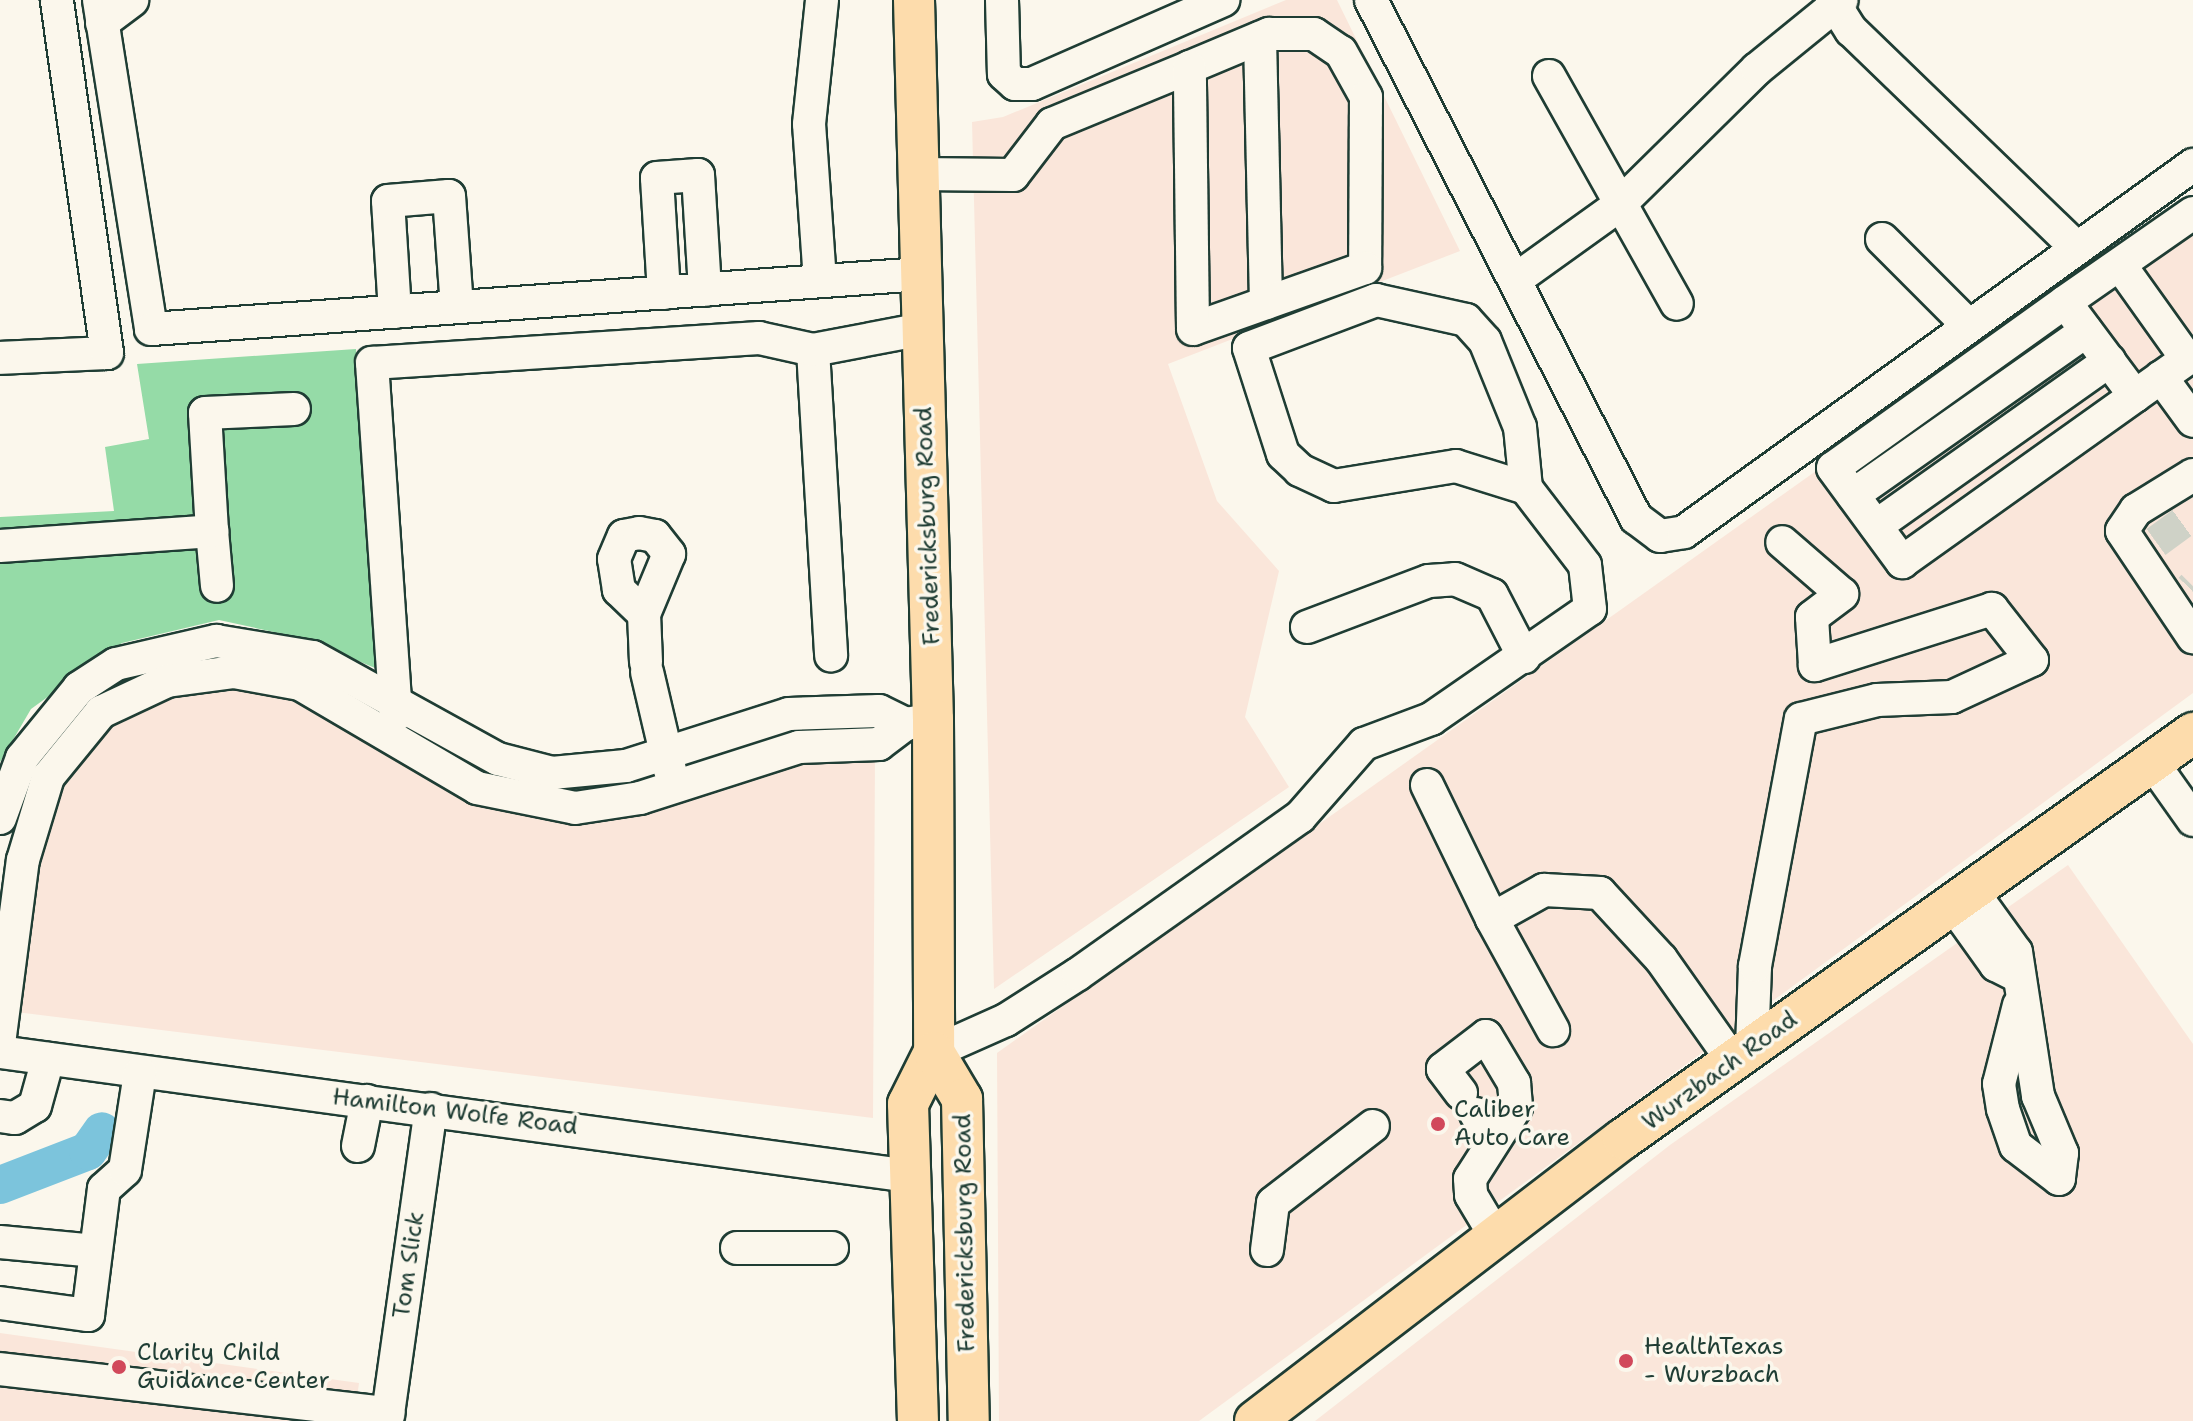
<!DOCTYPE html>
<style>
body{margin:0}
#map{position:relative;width:2193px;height:1421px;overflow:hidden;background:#fbf7ec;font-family:"Shantell Sans",sans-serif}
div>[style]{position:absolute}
.built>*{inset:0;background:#fae6da}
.green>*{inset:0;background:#95dba7}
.river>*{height:38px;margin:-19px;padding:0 19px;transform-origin:19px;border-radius:19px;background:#7cc4dc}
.minor-tunnel>*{height:32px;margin-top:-16px;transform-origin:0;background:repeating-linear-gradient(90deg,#cfd2c7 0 32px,transparent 0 48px)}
.roads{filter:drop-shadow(2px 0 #1f3d34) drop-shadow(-2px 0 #1f3d34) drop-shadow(0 2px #1f3d34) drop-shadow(0 -2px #1f3d34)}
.minor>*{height:32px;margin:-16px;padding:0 16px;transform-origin:16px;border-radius:16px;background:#fbf7ec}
.major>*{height:40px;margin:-20px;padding:0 20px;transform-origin:20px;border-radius:20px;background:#fddcac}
.dots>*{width:22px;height:22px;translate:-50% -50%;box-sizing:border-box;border:4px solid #fbf7ec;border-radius:50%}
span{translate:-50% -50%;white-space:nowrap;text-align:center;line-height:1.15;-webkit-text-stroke:7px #fbf7ec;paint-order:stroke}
.street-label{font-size:24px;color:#1f3d34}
.poi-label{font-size:24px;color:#1f3d34}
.left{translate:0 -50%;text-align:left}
</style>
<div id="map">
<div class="built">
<i style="clip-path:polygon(1286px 0,1337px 0,1460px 251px,1168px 364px,1217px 501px,1279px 571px,1245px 717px,1289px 787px,994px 989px,972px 122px,1003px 117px)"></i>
<i style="clip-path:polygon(2193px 203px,2193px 693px,1199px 1421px,999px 1421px,997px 1053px)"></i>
<i style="clip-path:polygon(204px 682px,292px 693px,492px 805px,806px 759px,875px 757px,873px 1118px,16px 1012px,42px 818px,70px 763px,104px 726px)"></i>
<i style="clip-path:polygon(2068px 865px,2193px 1044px,2193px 1421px,1315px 1421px,1670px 1145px)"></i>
<i style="clip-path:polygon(0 1333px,359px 1383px,354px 1421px,0 1421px)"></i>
</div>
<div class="green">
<i style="clip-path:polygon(356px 349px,375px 668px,306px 639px,219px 620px,122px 643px,31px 709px,0 762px,0 517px,114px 511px,105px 447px,149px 439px,137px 364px)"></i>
</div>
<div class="river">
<i style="left:0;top:1185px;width:94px;rotate:-21.1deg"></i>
<i style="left:88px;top:1151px;width:24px;rotate:-55deg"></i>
</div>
<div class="minor-tunnel">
<i style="left:2156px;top:542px;width:46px;rotate:-36.1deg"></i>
<i style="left:2190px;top:589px;width:4px;rotate:-45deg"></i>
</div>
<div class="roads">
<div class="minor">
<i style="left:99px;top:0;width:333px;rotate:81deg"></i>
<i style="left:151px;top:329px;width:773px;rotate:-4.08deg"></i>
<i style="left:1002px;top:0;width:74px;rotate:88.5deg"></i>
<i style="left:1004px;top:74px;width:15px;rotate:42deg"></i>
<i style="left:1015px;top:84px;width:17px"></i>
<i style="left:1032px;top:84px;width:209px;rotate:-23.7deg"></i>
<i style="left:1371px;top:0;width:582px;rotate:62.91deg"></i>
<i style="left:1636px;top:518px;width:30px;rotate:37deg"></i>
<i style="left:1660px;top:536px;width:24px;rotate:-9deg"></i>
<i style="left:1684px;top:532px;width:628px;rotate:-35.79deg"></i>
<i style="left:1832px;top:0;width:36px;rotate:58deg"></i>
<i style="left:1851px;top:30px;width:313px;rotate:44deg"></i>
<i style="left:102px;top:23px;width:38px;rotate:-37deg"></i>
<i style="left:1260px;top:38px;width:265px;rotate:88.7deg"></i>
<i style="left:1549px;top:76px;width:261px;rotate:60.7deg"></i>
<i style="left:919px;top:174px;width:94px;rotate:0.6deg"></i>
<i style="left:1013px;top:175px;width:64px;rotate:-52.6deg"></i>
<i style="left:1052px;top:124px;width:149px;rotate:-22.4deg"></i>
<i style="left:1190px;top:67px;width:86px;rotate:-22.7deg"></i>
<i style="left:1269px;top:34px;width:45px"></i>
<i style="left:1314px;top:34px;width:32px;rotate:34deg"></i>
<i style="left:1341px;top:52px;width:51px;rotate:60.9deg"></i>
<i style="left:1366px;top:97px;width:171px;rotate:90.3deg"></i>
<i style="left:1365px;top:268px;width:182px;rotate:160.5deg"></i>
<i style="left:1193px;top:329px;width:262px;rotate:-90.7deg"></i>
<i style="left:1882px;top:239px;width:120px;rotate:45deg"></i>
<i style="left:2120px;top:265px;width:115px;rotate:54.5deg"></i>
<i style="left:2187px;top:359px;width:64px;rotate:144.6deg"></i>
<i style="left:1515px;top:280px;width:127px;rotate:-35.7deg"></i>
<i style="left:1618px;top:206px;width:195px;rotate:-44.6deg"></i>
<i style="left:1757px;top:69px;width:109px;rotate:-39.1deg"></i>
<i style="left:820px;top:281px;width:157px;rotate:-94deg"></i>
<i style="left:809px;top:124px;width:125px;rotate:-84deg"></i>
<i style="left:664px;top:293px;width:115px;rotate:-93.5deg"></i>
<i style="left:657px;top:178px;width:41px;rotate:-4.2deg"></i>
<i style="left:698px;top:175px;width:115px;rotate:86.5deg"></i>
<i style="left:2065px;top:302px;width:285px;rotate:144.4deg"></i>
<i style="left:1833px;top:468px;width:117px;rotate:53.7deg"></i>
<i style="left:1902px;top:562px;width:286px;rotate:-35.5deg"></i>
<i style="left:2135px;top:396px;width:117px;rotate:-126.7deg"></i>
<i style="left:2065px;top:302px;width:156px;rotate:-34.8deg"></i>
<i style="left:395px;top:312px;width:111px;rotate:-93.6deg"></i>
<i style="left:388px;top:201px;width:61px;rotate:-4.7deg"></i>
<i style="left:449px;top:196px;width:111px;rotate:85.9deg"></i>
<i style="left:813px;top:350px;width:306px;rotate:86.6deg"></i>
<i style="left:0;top:358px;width:107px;rotate:-2.7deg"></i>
<i style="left:107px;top:353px;width:357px;rotate:-98.1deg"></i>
<i style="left:2161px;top:377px;width:54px;rotate:54deg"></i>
<i style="left:2193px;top:475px;width:67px;rotate:148.4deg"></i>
<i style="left:2136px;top:510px;width:25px;rotate:124deg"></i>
<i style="left:2122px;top:531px;width:128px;rotate:56.2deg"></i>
<i style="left:1853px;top:495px;width:285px;rotate:-35.1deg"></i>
<i style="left:1876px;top:526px;width:286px;rotate:-35.3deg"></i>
<i style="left:212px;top:531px;width:55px;rotate:84.8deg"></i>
<i style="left:0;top:546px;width:213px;rotate:-4deg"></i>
<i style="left:212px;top:531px;width:118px;rotate:-93.4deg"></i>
<i style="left:205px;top:413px;width:89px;rotate:-2.6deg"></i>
<i style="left:644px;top:614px;width:35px;rotate:-136deg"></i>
<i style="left:619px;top:590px;width:31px;rotate:-99deg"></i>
<i style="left:614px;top:559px;width:25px;rotate:-67deg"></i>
<i style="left:624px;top:536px;width:15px;rotate:-11deg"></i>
<i style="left:639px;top:533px;width:16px;rotate:11deg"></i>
<i style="left:655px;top:536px;width:23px;rotate:52deg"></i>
<i style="left:669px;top:554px;width:65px;rotate:112.6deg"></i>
<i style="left:644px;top:614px;width:48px;rotate:87.6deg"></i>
<i style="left:1307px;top:627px;width:130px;rotate:-20.7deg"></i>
<i style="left:1429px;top:581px;width:26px;rotate:-4deg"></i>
<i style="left:1455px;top:579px;width:40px;rotate:23.4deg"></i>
<i style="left:1492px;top:595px;width:70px;rotate:62.7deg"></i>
<i style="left:647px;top:672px;width:101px;rotate:76.8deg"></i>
<i style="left:396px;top:715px;width:353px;rotate:-93.9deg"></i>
<i style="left:372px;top:363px;width:388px;rotate:-3.7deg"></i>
<i style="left:759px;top:338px;width:55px;rotate:12.5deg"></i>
<i style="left:813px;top:350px;width:112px;rotate:-10.8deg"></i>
<i style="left:2152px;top:762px;width:71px;rotate:54.7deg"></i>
<i style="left:1427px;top:785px;width:149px;rotate:64.1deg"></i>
<i style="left:1492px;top:919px;width:60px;rotate:-29.1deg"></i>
<i style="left:1544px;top:890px;width:56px;rotate:3.1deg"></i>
<i style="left:1600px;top:893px;width:90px;rotate:47.3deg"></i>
<i style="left:1661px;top:959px;width:125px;rotate:54.8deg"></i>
<i style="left:0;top:818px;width:64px;rotate:-69.9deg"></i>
<i style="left:22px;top:758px;width:90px;rotate:-50.8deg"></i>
<i style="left:79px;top:688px;width:44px;rotate:-33deg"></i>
<i style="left:116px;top:664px;width:103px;rotate:-13deg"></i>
<i style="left:216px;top:641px;width:98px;rotate:9.4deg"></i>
<i style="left:313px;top:657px;width:211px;rotate:28.9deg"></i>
<i style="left:498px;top:759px;width:56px;rotate:14.5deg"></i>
<i style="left:552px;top:773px;width:74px;rotate:-5.4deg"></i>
<i style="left:626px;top:766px;width:171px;rotate:-17.7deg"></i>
<i style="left:789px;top:714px;width:90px;rotate:-1.9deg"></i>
<i style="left:879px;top:711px;width:30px;rotate:26deg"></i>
<i style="left:1972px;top:891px;width:75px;rotate:54.2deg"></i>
<i style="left:2016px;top:952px;width:146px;rotate:81.3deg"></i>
<i style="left:2038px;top:1096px;width:62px;rotate:67.2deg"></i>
<i style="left:2062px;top:1153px;width:26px;rotate:97deg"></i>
<i style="left:1953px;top:905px;width:74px;rotate:54.4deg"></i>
<i style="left:1996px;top:965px;width:25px;rotate:27deg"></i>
<i style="left:1492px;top:919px;width:127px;rotate:61.2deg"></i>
<i style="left:2019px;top:1005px;width:81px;rotate:104.2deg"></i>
<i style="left:1999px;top:1084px;width:25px;rotate:81deg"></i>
<i style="left:2003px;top:1109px;width:39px;rotate:71deg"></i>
<i style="left:2016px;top:1146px;width:54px;rotate:37.5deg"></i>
<i style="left:0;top:1036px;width:177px;rotate:-82.6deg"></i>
<i style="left:23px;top:860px;width:87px;rotate:-73.2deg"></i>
<i style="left:48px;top:777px;width:84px;rotate:-50.8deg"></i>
<i style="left:101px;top:712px;width:73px;rotate:-25.2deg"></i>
<i style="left:167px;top:681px;width:68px;rotate:-7.7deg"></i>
<i style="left:234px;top:672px;width:67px;rotate:10.3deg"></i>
<i style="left:300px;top:684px;width:205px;rotate:30.4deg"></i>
<i style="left:477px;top:788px;width:100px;rotate:11.5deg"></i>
<i style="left:575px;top:808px;width:66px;rotate:-8.7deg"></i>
<i style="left:640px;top:798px;width:167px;rotate:-17.8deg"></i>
<i style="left:799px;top:747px;width:80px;rotate:-2.1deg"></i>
<i style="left:879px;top:744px;width:34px;rotate:-37deg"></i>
<i style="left:906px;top:724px;width:27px;rotate:-10deg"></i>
<i style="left:1752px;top:1048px;width:82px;rotate:-87.9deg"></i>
<i style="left:1755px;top:966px;width:251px;rotate:-79.5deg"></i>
<i style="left:1801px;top:719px;width:78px;rotate:-14deg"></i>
<i style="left:1877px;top:700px;width:75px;rotate:-2.3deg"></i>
<i style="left:1952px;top:697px;width:88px;rotate:-24.8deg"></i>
<i style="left:2032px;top:660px;width:65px;rotate:-128.1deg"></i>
<i style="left:1992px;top:609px;width:186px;rotate:162.4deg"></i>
<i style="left:1815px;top:665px;width:48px;rotate:-93.6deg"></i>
<i style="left:1812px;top:617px;width:38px;rotate:-37deg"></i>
<i style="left:1842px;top:594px;width:79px;rotate:-139.1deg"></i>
<i style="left:0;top:1052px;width:917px;rotate:7.77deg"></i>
<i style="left:934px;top:1052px;width:79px;rotate:-24deg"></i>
<i style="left:1006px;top:1020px;width:85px;rotate:-32.6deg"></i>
<i style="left:1078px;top:974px;width:272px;rotate:-35.3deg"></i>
<i style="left:1300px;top:817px;width:97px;rotate:-48.8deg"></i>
<i style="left:1364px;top:744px;width:72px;rotate:-20.5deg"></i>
<i style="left:1431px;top:719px;width:193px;rotate:-34.7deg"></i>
<i style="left:1590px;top:609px;width:44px;rotate:-96.5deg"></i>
<i style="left:1585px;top:565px;width:97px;rotate:-127.5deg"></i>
<i style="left:1526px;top:488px;width:73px;rotate:-162.6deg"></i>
<i style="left:1456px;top:466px;width:124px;rotate:170.7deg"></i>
<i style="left:1334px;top:486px;width:38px;rotate:-155deg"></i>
<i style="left:1300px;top:470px;width:23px;rotate:-137deg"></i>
<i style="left:1283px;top:454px;width:111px;rotate:-107.8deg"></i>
<i style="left:1249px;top:348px;width:136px;rotate:-20.7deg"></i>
<i style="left:1376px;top:300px;width:92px;rotate:12.5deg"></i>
<i style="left:1466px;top:320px;width:28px;rotate:48deg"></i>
<i style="left:1485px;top:341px;width:93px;rotate:67.9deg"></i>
<i style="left:1520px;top:427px;width:61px;rotate:84.4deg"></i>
<i style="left:1461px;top:1093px;width:30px;rotate:-127deg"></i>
<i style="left:1443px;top:1069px;width:54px;rotate:-37.5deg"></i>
<i style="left:1486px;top:1036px;width:55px;rotate:59.2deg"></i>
<i style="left:1514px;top:1083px;width:24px;rotate:85deg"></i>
<i style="left:1516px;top:1107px;width:85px;rotate:122.6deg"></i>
<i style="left:1470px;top:1179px;width:16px;rotate:86deg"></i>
<i style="left:1471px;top:1195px;width:49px;rotate:59.2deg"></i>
<i style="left:1476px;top:1114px;width:31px;rotate:54deg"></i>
<i style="left:0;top:1116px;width:15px;rotate:8deg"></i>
<i style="left:15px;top:1118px;width:23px;rotate:-31deg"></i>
<i style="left:35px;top:1106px;width:49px;rotate:-74.5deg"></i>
<i style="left:358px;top:1146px;width:46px;rotate:-78.7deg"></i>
<i style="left:0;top:1242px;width:96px;rotate:5.4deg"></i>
<i style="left:737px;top:1248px;width:95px"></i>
<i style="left:1267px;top:1250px;width:47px;rotate:-82.7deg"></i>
<i style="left:1273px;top:1203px;width:126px;rotate:-37.6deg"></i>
<i style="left:0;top:1303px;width:89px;rotate:7.8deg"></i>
<i style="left:88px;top:1315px;width:127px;rotate:-82.8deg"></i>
<i style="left:104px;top:1189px;width:28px;rotate:-42deg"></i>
<i style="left:125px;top:1170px;width:98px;rotate:-81.2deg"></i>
<i style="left:0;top:1369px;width:391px;rotate:6.5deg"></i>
<i style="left:387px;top:1421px;width:315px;rotate:-82deg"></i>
</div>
<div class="major">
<i style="left:914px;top:0;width:719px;rotate:88.49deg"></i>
<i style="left:933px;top:719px;width:333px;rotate:89.8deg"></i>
<i style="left:934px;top:1052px;width:58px;rotate:116.6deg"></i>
<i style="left:908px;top:1104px;width:317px;rotate:88.2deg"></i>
<i style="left:934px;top:1052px;width:55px;rotate:59.2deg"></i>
<i style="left:962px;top:1099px;width:322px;rotate:88.8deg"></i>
<i style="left:1255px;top:1421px;width:464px;rotate:-37.5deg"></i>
<i style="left:1623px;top:1139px;width:700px;rotate:-35.46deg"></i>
</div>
</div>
<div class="dots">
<i style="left:1438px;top:1124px;background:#d1495b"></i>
<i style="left:1626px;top:1361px;background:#d1495b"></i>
<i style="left:119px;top:1367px;background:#d1495b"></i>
</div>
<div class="street-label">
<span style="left:928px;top:526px;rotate:-92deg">Fredericksburg Road</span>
<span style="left:1720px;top:1071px;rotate:-36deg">Wurzbach Road</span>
<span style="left:455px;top:1112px;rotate:7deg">Hamilton Wolfe Road</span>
<span style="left:965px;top:1233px;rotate:-91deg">Fredericksburg Road</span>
<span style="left:409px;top:1265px;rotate:-82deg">Tom Slick</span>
</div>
<div class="poi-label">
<span class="left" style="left:1454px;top:1124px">Caliber<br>Auto Care</span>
<span class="left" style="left:1644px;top:1361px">HealthTexas<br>- Wurzbach</span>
<span class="left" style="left:137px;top:1367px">Clarity Child<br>Guidance Center</span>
</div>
</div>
